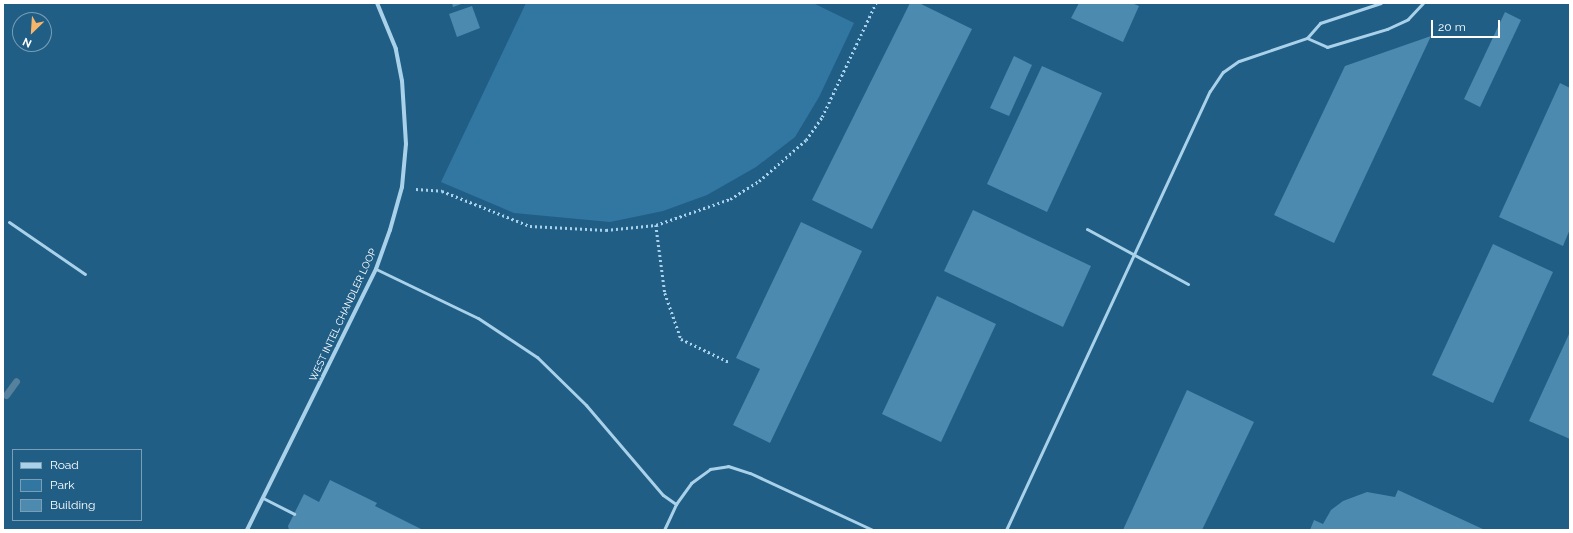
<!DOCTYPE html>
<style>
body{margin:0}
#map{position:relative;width:1573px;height:533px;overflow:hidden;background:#205e86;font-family:Raleway,sans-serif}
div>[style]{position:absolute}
.green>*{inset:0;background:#3177a2}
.stream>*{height:7px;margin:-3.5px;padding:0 3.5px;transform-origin:3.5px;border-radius:3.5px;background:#55819c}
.building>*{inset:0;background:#4d8ab0}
.path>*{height:2.5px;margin-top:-1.25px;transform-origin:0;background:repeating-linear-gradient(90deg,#a9d2ea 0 2px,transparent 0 5px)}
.lane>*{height:3px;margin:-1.5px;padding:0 1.5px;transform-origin:1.5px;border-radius:1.5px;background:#a9d2ea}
.street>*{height:4px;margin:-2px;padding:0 2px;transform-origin:2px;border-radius:2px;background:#a9d2ea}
span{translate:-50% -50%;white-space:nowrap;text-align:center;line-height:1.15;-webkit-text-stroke:3.5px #205e86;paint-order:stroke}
.street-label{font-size:10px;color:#fff}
.frame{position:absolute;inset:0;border:4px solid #fff;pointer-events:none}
.legend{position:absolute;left:12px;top:449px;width:130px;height:72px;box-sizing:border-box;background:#205e86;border:1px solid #799eb6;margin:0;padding:5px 7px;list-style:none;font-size:12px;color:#fff}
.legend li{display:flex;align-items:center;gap:8px;height:20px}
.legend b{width:20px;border:1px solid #799eb6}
.north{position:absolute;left:12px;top:12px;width:40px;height:40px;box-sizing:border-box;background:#205e86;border:1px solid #799eb6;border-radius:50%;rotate:205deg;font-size:11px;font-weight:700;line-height:16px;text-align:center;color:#fff}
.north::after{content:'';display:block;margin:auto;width:14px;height:18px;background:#f7b569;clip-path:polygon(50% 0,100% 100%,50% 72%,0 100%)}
.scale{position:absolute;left:1431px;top:20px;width:69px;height:18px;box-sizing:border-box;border:2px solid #fff;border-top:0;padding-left:5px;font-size:12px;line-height:14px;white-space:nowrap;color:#fff;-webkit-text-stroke:3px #205e86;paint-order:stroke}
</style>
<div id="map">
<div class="green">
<i style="clip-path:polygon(526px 3px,813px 3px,854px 23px,819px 97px,795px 137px,756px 167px,707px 195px,663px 211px,610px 222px,514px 213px,441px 182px)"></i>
</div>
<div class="stream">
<i style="left:6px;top:395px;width:17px;rotate:-54deg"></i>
</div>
<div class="building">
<i style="clip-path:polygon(452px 3px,464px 3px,453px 7px)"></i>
<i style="clip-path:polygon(910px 3px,919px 3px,972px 29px,872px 229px,812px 200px)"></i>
<i style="clip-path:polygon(1079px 3px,1132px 3px,1139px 6px,1123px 42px,1071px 18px)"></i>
<i style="clip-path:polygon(472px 6px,480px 28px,457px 37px,449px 14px)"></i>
<i style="clip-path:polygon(1505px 12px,1521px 20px,1480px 107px,1464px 99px)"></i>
<i style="clip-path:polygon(1431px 36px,1334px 243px,1274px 215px,1345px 66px)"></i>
<i style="clip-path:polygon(1014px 56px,1032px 65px,1009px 116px,990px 108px)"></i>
<i style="clip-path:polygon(1042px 66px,1102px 93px,1047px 212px,987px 184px)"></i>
<i style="clip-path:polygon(1560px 83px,1570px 88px,1570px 229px,1563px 246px,1499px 217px)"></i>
<i style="clip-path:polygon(973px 210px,1091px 266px,1063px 327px,944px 271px)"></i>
<i style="clip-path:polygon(801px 222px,862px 251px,770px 443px,733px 425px,760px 369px,736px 358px)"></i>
<i style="clip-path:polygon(1493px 244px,1553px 272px,1493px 403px,1432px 375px)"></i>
<i style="clip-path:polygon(937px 296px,996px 324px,941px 442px,882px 414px)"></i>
<i style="clip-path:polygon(1570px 332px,1570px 439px,1529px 421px)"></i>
<i style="clip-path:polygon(1187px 390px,1254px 422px,1202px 530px,1123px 530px)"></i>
<i style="clip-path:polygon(330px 480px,377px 503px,375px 506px,423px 530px,289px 530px,288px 526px,304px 494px,319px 502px)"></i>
<i style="clip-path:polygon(1398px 490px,1485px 530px,1310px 530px,1314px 520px,1323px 524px,1331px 510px,1343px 501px,1367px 492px,1395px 497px)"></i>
</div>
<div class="path">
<i style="left:416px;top:189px;width:26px;rotate:4deg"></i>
<i style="left:442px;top:191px;width:95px;rotate:21.7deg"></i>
<i style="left:530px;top:226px;width:76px;rotate:3deg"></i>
<i style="left:606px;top:230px;width:50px;rotate:-5.7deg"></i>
<i style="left:656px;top:225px;width:78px;rotate:-19.4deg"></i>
<i style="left:730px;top:199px;width:34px;rotate:-32deg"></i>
<i style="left:759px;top:181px;width:62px;rotate:-41.1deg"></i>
<i style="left:806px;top:140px;width:28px;rotate:-55deg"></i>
<i style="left:822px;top:117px;width:126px;rotate:-64.7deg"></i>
<i style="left:656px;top:225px;width:69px;rotate:82.5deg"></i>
<i style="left:665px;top:293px;width:49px;rotate:70.8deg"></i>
<i style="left:681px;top:339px;width:53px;rotate:25.6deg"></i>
</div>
<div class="lane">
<i style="left:1307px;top:38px;width:22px;rotate:24deg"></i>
<i style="left:1327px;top:47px;width:63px;rotate:-16.7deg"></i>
<i style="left:1387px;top:29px;width:23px;rotate:-25deg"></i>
<i style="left:1408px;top:19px;width:22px;rotate:-47deg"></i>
<i style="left:9px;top:222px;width:92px;rotate:34.4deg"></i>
<i style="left:1087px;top:229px;width:115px;rotate:28.6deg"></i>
<i style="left:376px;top:269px;width:113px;rotate:25.7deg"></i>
<i style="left:478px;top:318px;width:71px;rotate:33.5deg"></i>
<i style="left:537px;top:357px;width:69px;rotate:44.4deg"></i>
<i style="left:586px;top:405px;width:118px;rotate:49.5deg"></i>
<i style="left:663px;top:495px;width:16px;rotate:35deg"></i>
<i style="left:263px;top:498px;width:35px;rotate:27deg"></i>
<i style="left:664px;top:530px;width:29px;rotate:-65deg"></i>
<i style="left:676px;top:504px;width:26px;rotate:-54deg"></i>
<i style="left:691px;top:483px;width:24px;rotate:-36deg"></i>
<i style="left:710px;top:469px;width:18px;rotate:-9deg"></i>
<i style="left:728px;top:466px;width:23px;rotate:18deg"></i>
<i style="left:750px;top:473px;width:136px;rotate:24.9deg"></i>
<i style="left:1006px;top:530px;width:484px;rotate:-65.1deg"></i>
<i style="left:1210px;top:91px;width:23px;rotate:-56deg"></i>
<i style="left:1223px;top:72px;width:19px;rotate:-35deg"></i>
<i style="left:1239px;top:61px;width:72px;rotate:-18.7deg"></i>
<i style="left:1307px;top:38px;width:20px;rotate:-49deg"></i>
<i style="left:1320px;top:23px;width:64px;rotate:-18.2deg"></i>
</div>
<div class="street">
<i style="left:247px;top:530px;width:291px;rotate:-63.7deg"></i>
<i style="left:376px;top:269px;width:41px;rotate:-70.3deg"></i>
<i style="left:390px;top:230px;width:45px;rotate:-74.4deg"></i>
<i style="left:402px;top:187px;width:43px;rotate:-84.7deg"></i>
<i style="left:406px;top:144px;width:63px;rotate:-93.6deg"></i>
<i style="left:402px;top:81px;width:33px;rotate:-101deg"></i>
<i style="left:396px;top:49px;width:50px;rotate:-112.4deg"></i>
</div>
<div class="street-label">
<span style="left:343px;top:315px;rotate:-65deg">WEST INTEL CHANDLER LOOP</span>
</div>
<div class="frame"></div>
<ul class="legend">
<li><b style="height:5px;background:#a9d2ea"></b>Road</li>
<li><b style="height:11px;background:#3177a2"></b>Park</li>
<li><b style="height:11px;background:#4d8ab0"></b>Building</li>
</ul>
<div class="north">N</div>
<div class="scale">20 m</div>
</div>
